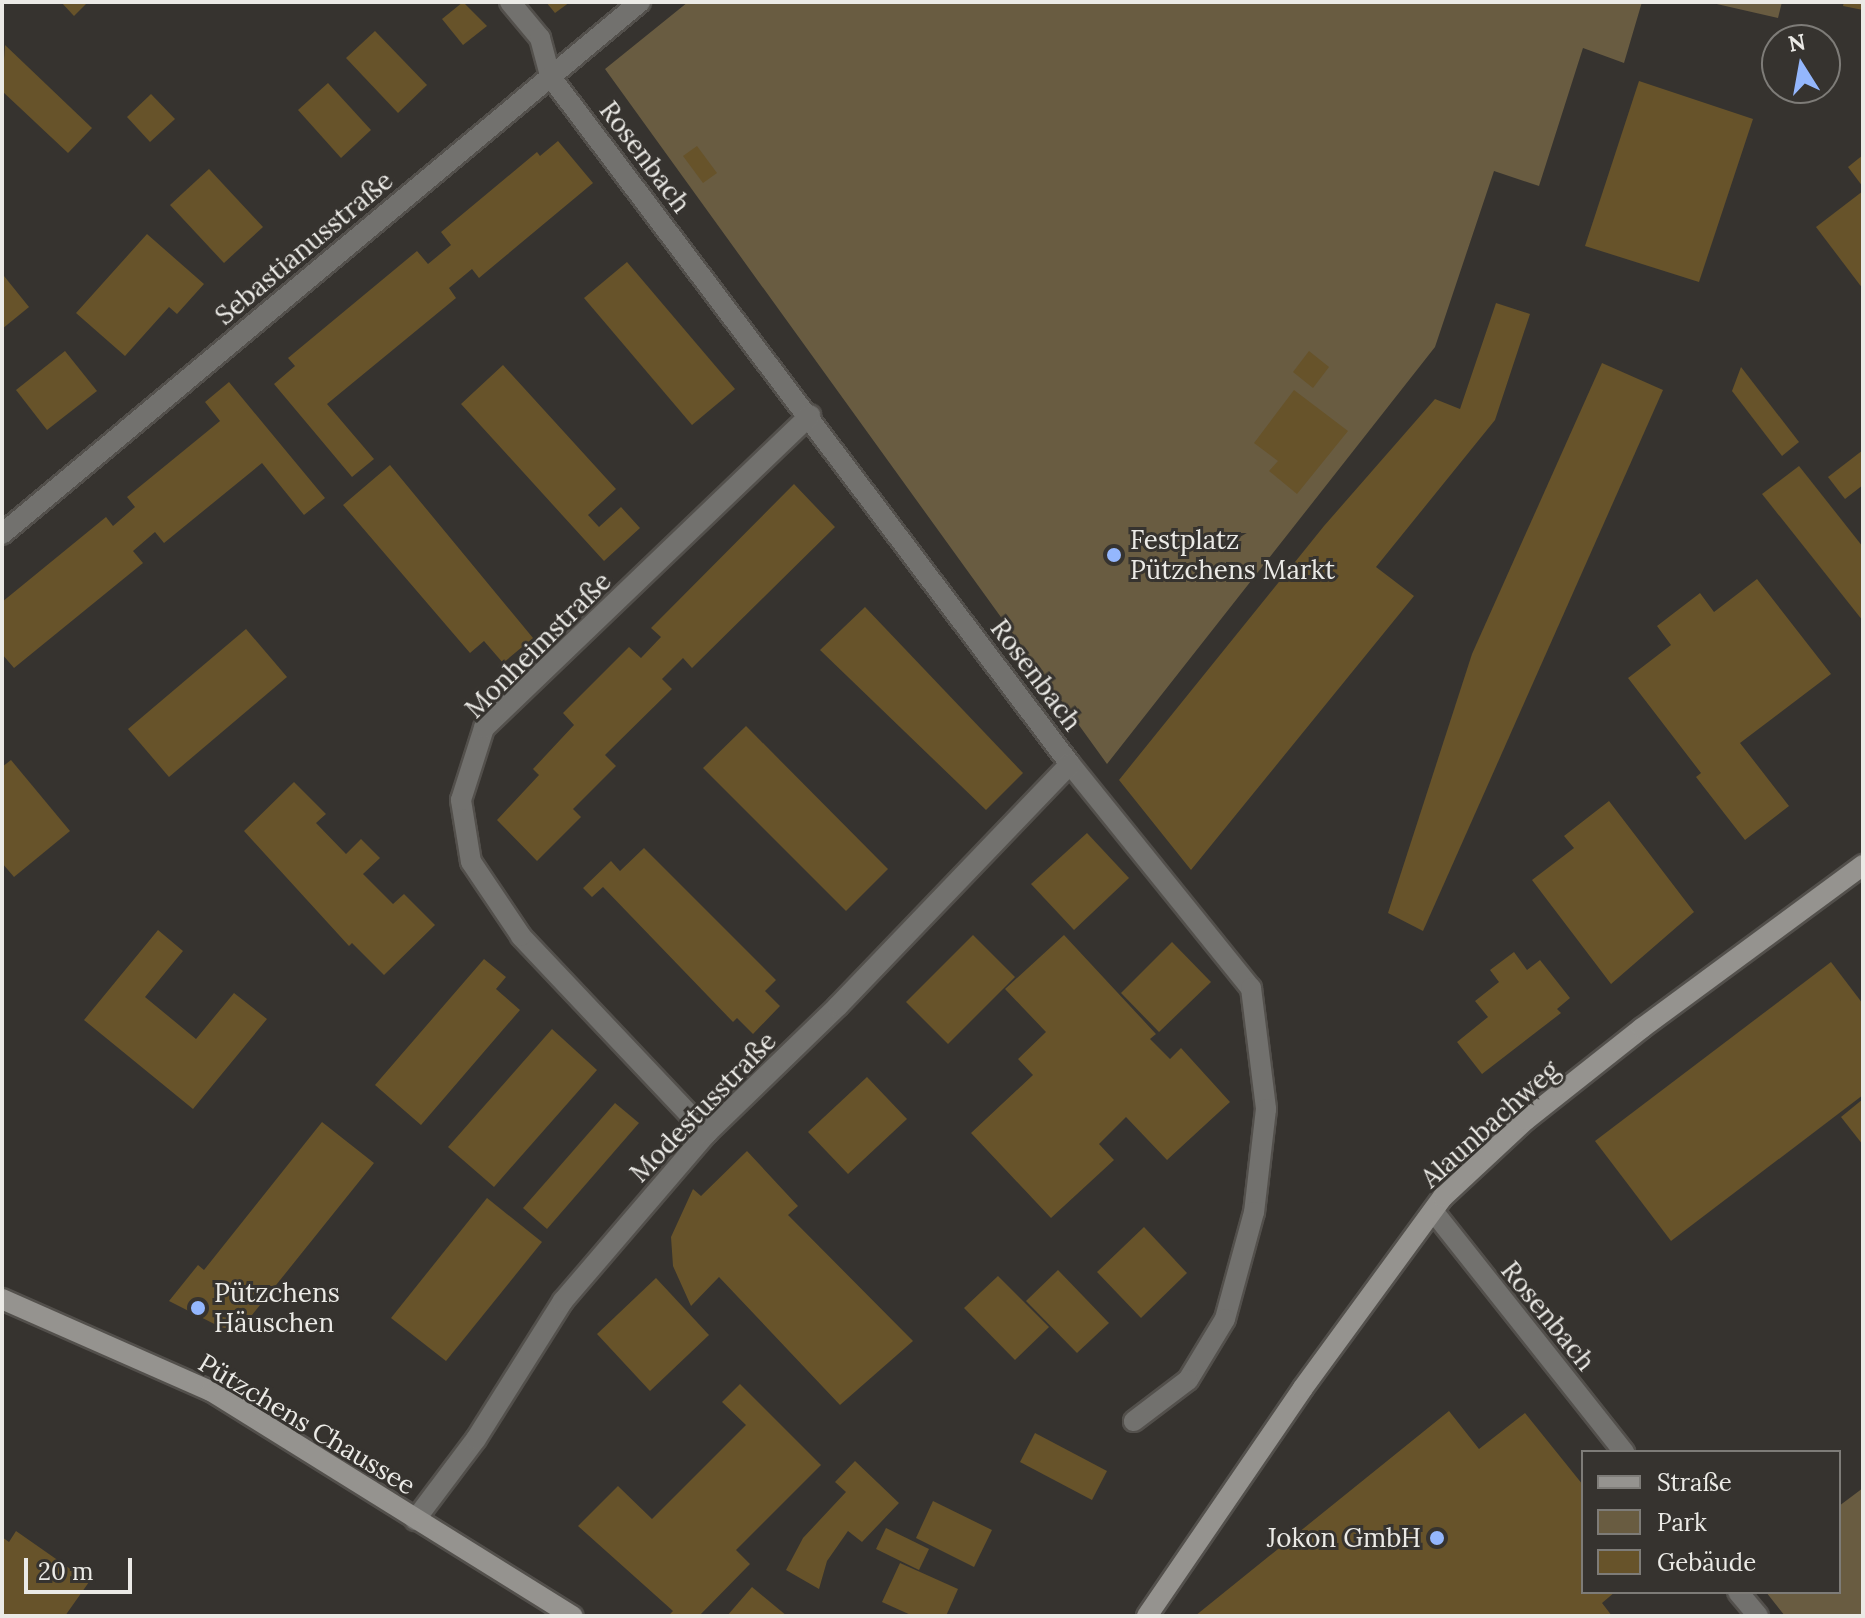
<!DOCTYPE html>
<meta charset="utf-8">
<style>
body{margin:0}
#map{position:relative;width:1865px;height:1618px;overflow:hidden;background:#36332f;font-family:Lora,serif}
div>[style]{position:absolute}
.green>*{inset:0;background:#695c41}
.building>*{inset:0;background:#67532a}
.roads{filter:drop-shadow(2px 0 #53504c) drop-shadow(-2px 0 #53504c) drop-shadow(0 2px #53504c) drop-shadow(0 -2px #53504c)}
.street>*{height:20px;margin:-10px;padding:0 10px;transform-origin:10px;border-radius:10px;background:#72716e}
.secondary>*{height:20px;margin:-10px;padding:0 10px;transform-origin:10px;border-radius:10px;background:#95938f}
.dots>*{width:22px;height:22px;translate:-50% -50%;box-sizing:border-box;border:4px solid #36332f;border-radius:50%}
span{translate:-50% -50%;white-space:nowrap;text-align:center;line-height:1.15;-webkit-text-stroke:6px #36332f;paint-order:stroke}
.street-label{font-size:26px;color:#ebeae6}
.poi-label{font-size:26px;color:#ebeae6}
.left{translate:0 -50%;text-align:left}
.right{translate:-100% -50%;text-align:right}
.frame{position:absolute;inset:0;border:4px solid #ebeae6;pointer-events:none}
.legend{position:absolute;left:1581px;top:1450px;width:260px;height:144px;box-sizing:border-box;background:#36332f;border:2px solid #7e7c78;margin:0;padding:10px 14px;list-style:none;font-size:24px;color:#ebeae6}
.legend li{display:flex;align-items:center;gap:16px;height:40px}
.legend b{width:40px;border:2px solid #7e7c78}
.north{position:absolute;left:1761px;top:24px;width:80px;height:80px;box-sizing:border-box;background:#36332f;border:2px solid #7e7c78;border-radius:50%;rotate:349deg;font-size:22px;font-weight:700;line-height:32px;text-align:center;color:#ebeae6}
.north::after{content:'';display:block;margin:auto;width:28px;height:36px;background:#94b7fd;clip-path:polygon(50% 0,100% 100%,50% 72%,0 100%)}
.scale{position:absolute;left:24px;top:1558px;width:108px;height:36px;box-sizing:border-box;border:4px solid #ebeae6;border-top:0;padding-left:10px;font-size:24px;line-height:28px;white-space:nowrap;color:#ebeae6;-webkit-text-stroke:6px #36332f;paint-order:stroke}
</style>
<div id="map">
<div class="green">
<i style="clip-path:polygon(688px 2px,1642px 2px,1624px 63px,1583px 48px,1539px 186px,1494px 171px,1435px 347px,1107px 764px,605px 69px)"></i>
<i style="clip-path:polygon(1708px 2px,1782px 2px,1778px 18px)"></i>
<i style="clip-path:polygon(1863px 1488px,1863px 1616px,1785px 1616px,1766px 1592px,1839px 1592px,1839px 1506px)"></i>
</div>
<div class="building">
<i style="clip-path:polygon(61px 2px,88px 2px,74px 16px)"></i>
<i style="clip-path:polygon(463px 2px,487px 26px,463px 45px,442px 19px)"></i>
<i style="clip-path:polygon(546px 2px,570px 2px,555px 13px)"></i>
<i style="clip-path:polygon(1844px 2px,1863px 2px,1863px 10px,1843px 6px)"></i>
<i style="clip-path:polygon(375px 31px,427px 85px,398px 113px,346px 58px)"></i>
<i style="clip-path:polygon(5px 45px,92px 128px,68px 153px,2px 91px)"></i>
<i style="clip-path:polygon(1639px 81px,1753px 119px,1699px 282px,1585px 246px)"></i>
<i style="clip-path:polygon(328px 83px,371px 130px,341px 158px,298px 110px)"></i>
<i style="clip-path:polygon(151px 94px,175px 119px,150px 142px,127px 117px)"></i>
<i style="clip-path:polygon(558px 141px,593px 183px,479px 278px,472px 269px,449px 288px,456px 298px,327px 404px,374px 459px,352px 477px,274px 384px,295px 366px,288px 358px,417px 251px,428px 264px,451px 245px,441px 232px,537px 152px,540px 156px)"></i>
<i style="clip-path:polygon(697px 146px,717px 173px,703px 183px,683px 156px)"></i>
<i style="clip-path:polygon(1863px 155px,1863px 187px,1848px 167px)"></i>
<i style="clip-path:polygon(209px 169px,263px 227px,224px 263px,170px 205px)"></i>
<i style="clip-path:polygon(1863px 191px,1863px 289px,1816px 227px)"></i>
<i style="clip-path:polygon(147px 234px,204px 284px,177px 314px,169px 307px,125px 356px,76px 313px)"></i>
<i style="clip-path:polygon(627px 262px,735px 389px,692px 425px,584px 298px)"></i>
<i style="clip-path:polygon(4px 276px,29px 307px,2px 329px,2px 278px)"></i>
<i style="clip-path:polygon(1496px 303px,1530px 314px,1495px 420px,1376px 567px,1414px 596px,1191px 870px,1119px 780px,1324px 526px,1435px 399px,1460px 409px)"></i>
<i style="clip-path:polygon(65px 351px,97px 391px,47px 430px,16px 390px)"></i>
<i style="clip-path:polygon(1309px 351px,1329px 367px,1313px 388px,1293px 372px)"></i>
<i style="clip-path:polygon(1602px 363px,1663px 390px,1423px 931px,1388px 913px,1472px 654px)"></i>
<i style="clip-path:polygon(503px 365px,616px 489px,588px 515px,599px 527px,621px 507px,640px 528px,604px 561px,461px 404px)"></i>
<i style="clip-path:polygon(1741px 367px,1799px 442px,1782px 456px,1732px 391px)"></i>
<i style="clip-path:polygon(229px 382px,325px 498px,304px 515px,262px 463px,164px 543px,155px 532px,133px 551px,143px 563px,14px 668px,2px 654px,2px 602px,106px 517px,113px 526px,135px 507px,127px 497px,220px 421px,205px 402px)"></i>
<i style="clip-path:polygon(1294px 390px,1348px 431px,1297px 494px,1269px 471px,1278px 461px,1254px 443px)"></i>
<i style="clip-path:polygon(1863px 450px,1863px 485px,1845px 499px,1828px 477px)"></i>
<i style="clip-path:polygon(390px 465px,533px 638px,503px 663px,484px 641px,470px 653px,343px 505px)"></i>
<i style="clip-path:polygon(1799px 466px,1863px 547px,1863px 621px,1762px 494px)"></i>
<i style="clip-path:polygon(794px 484px,835px 527px,692px 668px,683px 658px,662px 679px,672px 689px,605px 755px,616px 766px,573px 809px,581px 817px,537px 861px,497px 820px,539px 775px,533px 769px,574px 725px,563px 713px,629px 647px,641px 658px,661px 637px,651px 628px)"></i>
<i style="clip-path:polygon(1757px 579px,1831px 674px,1740px 743px,1789px 806px,1745px 840px,1696px 777px,1701px 773px,1628px 678px,1671px 645px,1657px 626px,1700px 593px,1714px 612px)"></i>
<i style="clip-path:polygon(865px 607px,1023px 773px,986px 810px,820px 650px)"></i>
<i style="clip-path:polygon(246px 629px,287px 677px,169px 777px,128px 729px)"></i>
<i style="clip-path:polygon(746px 726px,888px 869px,846px 911px,703px 768px)"></i>
<i style="clip-path:polygon(11px 760px,70px 831px,14px 877px,2px 863px,2px 767px)"></i>
<i style="clip-path:polygon(294px 782px,326px 814px,316px 823px,346px 854px,361px 839px,380px 858px,363px 874px,393px 904px,404px 894px,435px 925px,384px 975px,352px 943px,349px 946px,244px 831px)"></i>
<i style="clip-path:polygon(1609px 801px,1694px 912px,1611px 984px,1532px 880px,1574px 848px,1564px 836px)"></i>
<i style="clip-path:polygon(1087px 833px,1129px 878px,1074px 930px,1031px 884px)"></i>
<i style="clip-path:polygon(644px 848px,776px 980px,765px 991px,780px 1006px,753px 1034px,737px 1018px,733px 1022px,603px 887px,592px 897px,583px 888px,611px 861px,620px 871px)"></i>
<i style="clip-path:polygon(158px 930px,183px 951px,145px 997px,196px 1039px,234px 993px,267px 1019px,193px 1109px,84px 1020px)"></i>
<i style="clip-path:polygon(973px 935px,1015px 977px,948px 1044px,906px 1002px)"></i>
<i style="clip-path:polygon(1064px 935px,1156px 1034px,1150px 1039px,1170px 1059px,1181px 1048px,1230px 1102px,1167px 1160px,1126px 1117px,1099px 1144px,1114px 1160px,1051px 1218px,971px 1133px,1033px 1075px,1018px 1059px,1046px 1032px,1005px 989px)"></i>
<i style="clip-path:polygon(1172px 942px,1211px 982px,1159px 1032px,1121px 993px)"></i>
<i style="clip-path:polygon(1514px 952px,1527px 970px,1540px 960px,1570px 998px,1557px 1009px,1561px 1013px,1482px 1074px,1457px 1042px,1488px 1017px,1475px 1001px,1499px 982px,1490px 970px)"></i>
<i style="clip-path:polygon(484px 959px,506px 977px,496px 989px,520px 1010px,421px 1125px,375px 1085px)"></i>
<i style="clip-path:polygon(1831px 962px,1863px 1004px,1863px 1095px,1671px 1241px,1595px 1141px)"></i>
<i style="clip-path:polygon(552px 1029px,597px 1070px,494px 1187px,448px 1147px)"></i>
<i style="clip-path:polygon(867px 1077px,907px 1119px,848px 1174px,808px 1132px)"></i>
<i style="clip-path:polygon(1863px 1099px,1863px 1145px,1841px 1117px)"></i>
<i style="clip-path:polygon(615px 1103px,639px 1123px,547px 1229px,523px 1208px)"></i>
<i style="clip-path:polygon(322px 1122px,374px 1163px,236px 1335px,169px 1301px,198px 1265px,204px 1270px)"></i>
<i style="clip-path:polygon(747px 1151px,798px 1206px,788px 1215px,913px 1341px,840px 1405px,719px 1277px,691px 1306px,673px 1266px,671px 1237px,693px 1189px,701px 1196px)"></i>
<i style="clip-path:polygon(487px 1198px,542px 1242px,446px 1361px,391px 1318px)"></i>
<i style="clip-path:polygon(1144px 1227px,1187px 1273px,1141px 1318px,1097px 1272px)"></i>
<i style="clip-path:polygon(1058px 1270px,1109px 1323px,1077px 1353px,1026px 1301px)"></i>
<i style="clip-path:polygon(998px 1276px,1049px 1327px,1015px 1360px,964px 1308px)"></i>
<i style="clip-path:polygon(656px 1278px,709px 1335px,650px 1391px,597px 1334px)"></i>
<i style="clip-path:polygon(740px 1384px,821px 1465px,736px 1550px,750px 1564px,699px 1616px,668px 1616px,673px 1611px,578px 1526px,618px 1486px,652px 1519px,746px 1425px,722px 1402px)"></i>
<i style="clip-path:polygon(1449px 1411px,1479px 1449px,1525px 1413px,1583px 1485px,1583px 1592px,1615px 1592px,1602px 1603px,1612px 1616px,1195px 1616px)"></i>
<i style="clip-path:polygon(1035px 1433px,1107px 1471px,1092px 1500px,1020px 1462px)"></i>
<i style="clip-path:polygon(855px 1461px,899px 1503px,862px 1542px,848px 1531px,827px 1561px,819px 1589px,786px 1570px,803px 1538px,846px 1492px,835px 1482px)"></i>
<i style="clip-path:polygon(933px 1501px,992px 1530px,974px 1567px,916px 1538px)"></i>
<i style="clip-path:polygon(886px 1528px,929px 1549px,919px 1570px,876px 1549px)"></i>
<i style="clip-path:polygon(16px 1531px,89px 1582px,65px 1616px,2px 1616px,2px 1537px,9px 1542px)"></i>
<i style="clip-path:polygon(900px 1563px,958px 1589px,946px 1616px,913px 1616px,882px 1602px)"></i>
<i style="clip-path:polygon(752px 1587px,787px 1616px,727px 1616px)"></i>
</div>
<div class="roads">
<div class="street">
<i style="left:510px;top:2px;width:47px;rotate:50.2deg"></i>
<i style="left:540px;top:38px;width:39px;rotate:75deg"></i>
<i style="left:550px;top:76px;width:862px;rotate:52.92deg"></i>
<i style="left:1070px;top:764px;width:288px;rotate:51.1deg"></i>
<i style="left:1251px;top:988px;width:122px;rotate:82.9deg"></i>
<i style="left:1266px;top:1109px;width:104px;rotate:96.6deg"></i>
<i style="left:1254px;top:1212px;width:111px;rotate:105.2deg"></i>
<i style="left:1225px;top:1319px;width:71px;rotate:121.2deg"></i>
<i style="left:1188px;top:1380px;width:68px;rotate:142.8deg"></i>
<i style="left:2px;top:534px;width:831px;rotate:-39.82deg"></i>
<i style="left:707px;top:1133px;width:271px;rotate:-133.4deg"></i>
<i style="left:521px;top:936px;width:89px;rotate:-124deg"></i>
<i style="left:471px;top:862px;width:63px;rotate:-99.2deg"></i>
<i style="left:461px;top:800px;width:76px;rotate:-72.3deg"></i>
<i style="left:484px;top:728px;width:452px;rotate:-43.8deg"></i>
<i style="left:1433px;top:1211px;width:308px;rotate:51.6deg"></i>
<i style="left:415px;top:1520px;width:101px;rotate:-53deg"></i>
<i style="left:476px;top:1439px;width:163px;rotate:-57.8deg"></i>
<i style="left:563px;top:1301px;width:221px;rotate:-49.4deg"></i>
<i style="left:707px;top:1133px;width:182px;rotate:-44.1deg"></i>
<i style="left:838px;top:1006px;width:335px;rotate:-46.2deg"></i>
<i style="left:1738px;top:1592px;width:31px;rotate:50deg"></i>
</div>
<div class="secondary">
<i style="left:2px;top:1299px;width:228px;rotate:23.8deg"></i>
<i style="left:211px;top:1391px;width:426px;rotate:31.9deg"></i>
<i style="left:1147px;top:1616px;width:276px;rotate:-55.6deg"></i>
<i style="left:1303px;top:1388px;width:237px;rotate:-53.8deg"></i>
<i style="left:1443px;top:1197px;width:113px;rotate:-42.9deg"></i>
<i style="left:1526px;top:1120px;width:148px;rotate:-38.4deg"></i>
<i style="left:1642px;top:1028px;width:275px;rotate:-36.4deg"></i>
</div>
</div>
<div class="dots">
<i style="left:1114px;top:555px;background:#94b7fd"></i>
<i style="left:198px;top:1308px;background:#94b7fd"></i>
<i style="left:1437px;top:1538px;background:#94b7fd"></i>
</div>
<div class="street-label">
<span style="left:645px;top:157px;rotate:53deg">Rosenbach</span>
<span style="left:304px;top:248px;rotate:-40deg">Sebastianusstraße</span>
<span style="left:538px;top:645px;rotate:-45deg">Monheimstraße</span>
<span style="left:1036px;top:675px;rotate:53deg">Rosenbach</span>
<span style="left:703px;top:1107px;rotate:-46deg">Modestusstraße</span>
<span style="left:1490px;top:1124px;rotate:-42deg">Alaunbachweg</span>
<span style="left:1548px;top:1316px;rotate:51deg">Rosenbach</span>
<span style="left:307px;top:1424px;rotate:31deg">Pützchens Chaussee</span>
</div>
<div class="poi-label">
<span class="left" style="left:1130px;top:555px">Festplatz<br>Pützchens Markt</span>
<span class="left" style="left:214px;top:1308px">Pützchens<br>Häuschen</span>
<span class="right" style="left:1421px;top:1538px">Jokon GmbH</span>
</div>
<div class="frame"></div>
<ul class="legend">
<li><b style="height:10px;background:#95938f"></b>Straße</li>
<li><b style="height:22px;background:#695c41"></b>Park</li>
<li><b style="height:22px;background:#67532a"></b>Gebäude</li>
</ul>
<div class="north">N</div>
<div class="scale">20 m</div>
</div>
